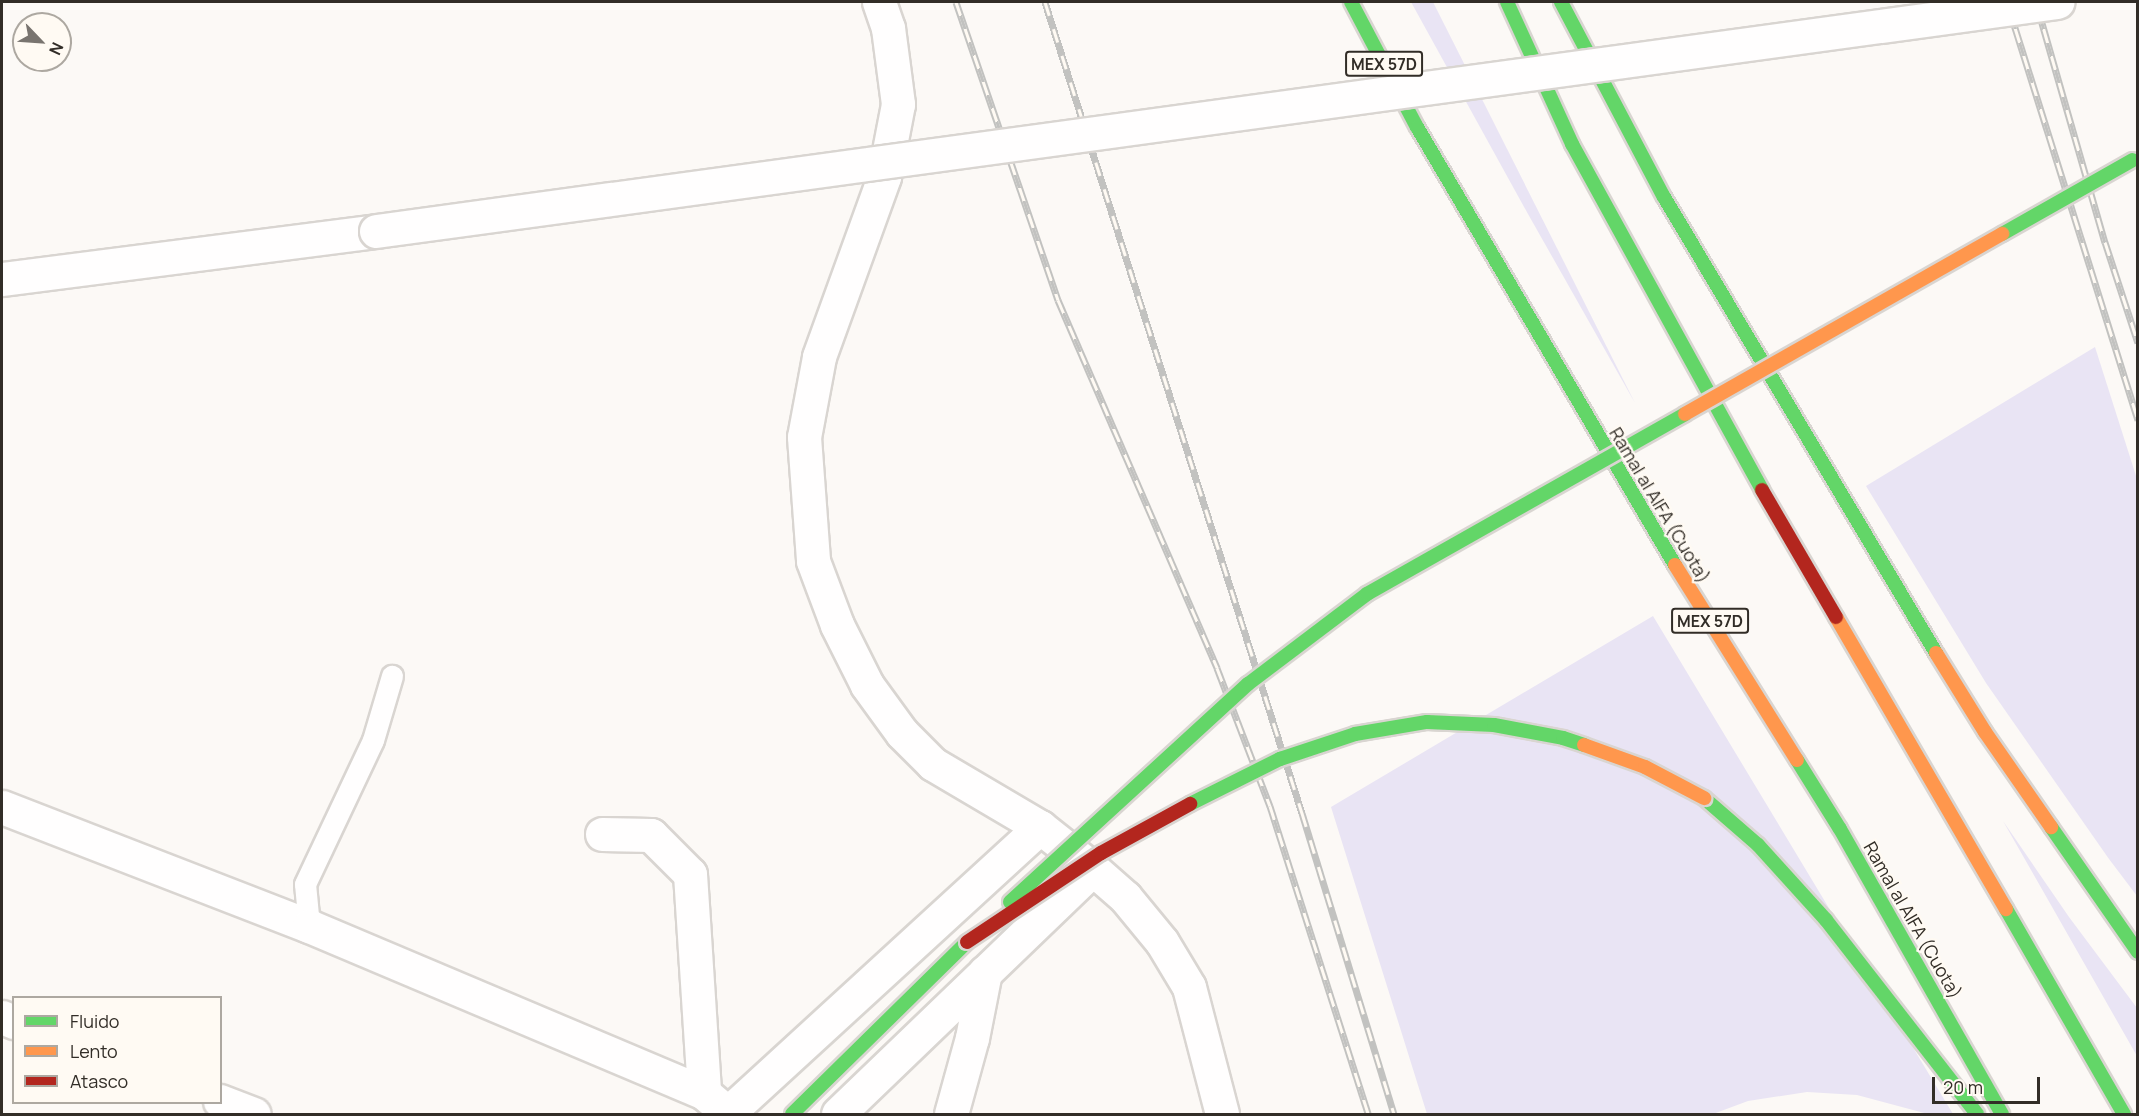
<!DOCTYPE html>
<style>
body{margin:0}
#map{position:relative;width:2139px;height:1116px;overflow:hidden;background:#fcf9f6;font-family:Manrope,sans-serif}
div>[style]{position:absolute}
.green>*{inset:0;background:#e9e4f4}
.roads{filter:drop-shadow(2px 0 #d9d5d1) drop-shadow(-2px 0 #d9d5d1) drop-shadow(0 2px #d9d5d1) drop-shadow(0 -2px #d9d5d1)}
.lane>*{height:21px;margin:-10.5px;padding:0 10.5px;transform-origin:10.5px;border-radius:10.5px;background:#fffefe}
.street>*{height:33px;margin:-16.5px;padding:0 16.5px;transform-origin:16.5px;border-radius:16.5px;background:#fffefe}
.fast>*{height:14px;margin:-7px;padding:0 7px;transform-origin:7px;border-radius:7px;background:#63d668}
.slow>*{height:14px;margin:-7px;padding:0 7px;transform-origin:7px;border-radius:7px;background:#ff974d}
.jam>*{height:14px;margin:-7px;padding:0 7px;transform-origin:7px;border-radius:7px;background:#b3261e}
.rail>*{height:7px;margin-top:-3.5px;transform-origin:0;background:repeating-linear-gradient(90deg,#fffaf3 0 14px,#c2c2c0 0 28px);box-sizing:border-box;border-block:2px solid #c2c2c0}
.bridges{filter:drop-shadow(2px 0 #d9d5d1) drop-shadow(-2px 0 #d9d5d1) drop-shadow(0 2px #d9d5d1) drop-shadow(0 -2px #d9d5d1)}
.street-bridge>*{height:33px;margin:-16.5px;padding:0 16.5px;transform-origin:16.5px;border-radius:16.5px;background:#fffefe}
.fast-bridge>*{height:14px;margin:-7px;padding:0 7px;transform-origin:7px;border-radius:7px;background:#63d668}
.slow-bridge>*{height:14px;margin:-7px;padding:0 7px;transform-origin:7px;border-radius:7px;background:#ff974d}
.jam-bridge>*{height:14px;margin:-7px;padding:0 7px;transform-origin:7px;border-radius:7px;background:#b3261e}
span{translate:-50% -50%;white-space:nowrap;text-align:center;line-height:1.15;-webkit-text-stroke:4.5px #fffaf3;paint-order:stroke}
.shield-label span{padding:2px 4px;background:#fffaf3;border:2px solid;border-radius:4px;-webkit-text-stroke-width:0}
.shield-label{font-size:16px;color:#322d27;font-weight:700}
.street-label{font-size:18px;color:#322d27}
.frame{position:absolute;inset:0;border:3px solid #322d27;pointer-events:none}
.legend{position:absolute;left:12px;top:996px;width:210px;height:108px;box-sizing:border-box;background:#fffaf3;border:2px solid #ada8a1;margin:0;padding:8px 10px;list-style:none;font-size:18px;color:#322d27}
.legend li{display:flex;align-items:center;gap:12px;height:30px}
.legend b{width:30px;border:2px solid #ada8a1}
.north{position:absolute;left:12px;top:12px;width:60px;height:60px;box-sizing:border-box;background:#fffaf3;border:2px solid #ada8a1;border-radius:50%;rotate:115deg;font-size:16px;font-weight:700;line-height:24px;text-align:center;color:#322d27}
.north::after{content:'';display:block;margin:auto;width:21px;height:27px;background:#79746f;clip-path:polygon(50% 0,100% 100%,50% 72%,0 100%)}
.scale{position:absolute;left:1932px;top:1077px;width:108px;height:27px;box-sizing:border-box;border:3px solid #322d27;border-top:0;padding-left:8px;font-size:18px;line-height:21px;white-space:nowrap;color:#322d27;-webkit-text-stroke:4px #fffaf3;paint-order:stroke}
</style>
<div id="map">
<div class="green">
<i style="clip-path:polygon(1411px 2px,1433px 2px,1635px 403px,1528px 214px)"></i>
<i style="clip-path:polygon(2095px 347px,2137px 479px,2137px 896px,2109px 859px,1986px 683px,1866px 486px)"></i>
<i style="clip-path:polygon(1653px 616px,1953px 1114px,1928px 1114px,1857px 1095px,1807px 1092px,1748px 1101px,1713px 1114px,1427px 1114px,1331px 807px)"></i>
<i style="clip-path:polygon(2003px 821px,2069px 917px,2137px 1008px,2137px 1056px)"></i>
</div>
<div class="roads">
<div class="lane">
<i style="left:309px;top:926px;width:42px;rotate:-95.4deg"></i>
<i style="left:305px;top:884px;width:159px;rotate:-64.7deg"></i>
<i style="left:373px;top:740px;width:67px;rotate:-73.5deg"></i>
</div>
<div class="street">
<i style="left:879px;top:2px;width:28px;rotate:71deg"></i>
<i style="left:888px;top:28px;width:77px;rotate:82.5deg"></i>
<i style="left:898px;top:104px;width:74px;rotate:100.9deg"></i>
<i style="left:884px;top:177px;width:191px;rotate:109.9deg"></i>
<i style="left:819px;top:357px;width:81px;rotate:100.6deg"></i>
<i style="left:804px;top:437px;width:124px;rotate:85.8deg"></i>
<i style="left:813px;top:561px;width:68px;rotate:69.4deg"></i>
<i style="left:837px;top:625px;width:67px;rotate:63.4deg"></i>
<i style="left:867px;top:685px;width:59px;rotate:53.9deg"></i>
<i style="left:902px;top:733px;width:44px;rotate:45deg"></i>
<i style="left:933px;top:764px;width:124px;rotate:30.5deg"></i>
<i style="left:1040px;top:827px;width:68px;rotate:38.4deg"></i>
<i style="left:1093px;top:869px;width:43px;rotate:41.2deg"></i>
<i style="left:1125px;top:897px;width:58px;rotate:50.6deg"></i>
<i style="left:1162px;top:942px;width:52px;rotate:59deg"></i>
<i style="left:1189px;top:987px;width:131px;rotate:75.4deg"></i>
<i style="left:2px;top:279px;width:377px;rotate:-7.3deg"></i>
<i style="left:2px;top:807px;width:329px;rotate:21.2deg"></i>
<i style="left:309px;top:926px;width:429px;rotate:22.9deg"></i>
<i style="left:704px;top:1093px;width:31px;rotate:40deg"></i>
<i style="left:602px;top:834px;width:49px;rotate:1.2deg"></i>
<i style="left:651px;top:835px;width:55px;rotate:45deg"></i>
<i style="left:690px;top:874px;width:219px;rotate:86.3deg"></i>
<i style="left:2px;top:1017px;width:13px;rotate:23deg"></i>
<i style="left:220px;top:1101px;width:36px;rotate:21deg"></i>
<i style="left:727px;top:1114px;width:425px;rotate:-42.5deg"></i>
<i style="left:838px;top:1114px;width:354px;rotate:-43.9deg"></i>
<i style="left:951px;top:1114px;width:79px;rotate:-74.6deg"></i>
<i style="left:972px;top:1038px;width:67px;rotate:-78.9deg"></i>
</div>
<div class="fast">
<i style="left:1351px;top:2px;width:141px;rotate:62.2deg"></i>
<i style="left:1417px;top:127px;width:508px;rotate:59.5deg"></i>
<i style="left:1507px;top:2px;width:156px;rotate:65.4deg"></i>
<i style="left:1572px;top:144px;width:395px;rotate:61.2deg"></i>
<i style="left:1561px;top:2px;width:221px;rotate:62.2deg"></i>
<i style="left:1664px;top:197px;width:531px;rotate:59.18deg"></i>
<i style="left:1797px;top:760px;width:81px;rotate:58.1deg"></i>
<i style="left:1840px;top:829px;width:328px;rotate:60.4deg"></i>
<i style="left:1704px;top:798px;width:72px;rotate:41deg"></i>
<i style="left:1758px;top:845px;width:101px;rotate:47.8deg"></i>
<i style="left:1826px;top:920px;width:246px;rotate:52.1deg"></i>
<i style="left:2051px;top:827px;width:152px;rotate:55.2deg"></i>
<i style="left:2006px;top:909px;width:237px;rotate:60.1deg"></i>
<i style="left:792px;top:1114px;width:245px;rotate:-44.5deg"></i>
</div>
<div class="slow">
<i style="left:1675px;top:565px;width:230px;rotate:58deg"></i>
<i style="left:1836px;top:617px;width:338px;rotate:59.8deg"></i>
<i style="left:1936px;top:653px;width:93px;rotate:58.2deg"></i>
<i style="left:1985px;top:732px;width:116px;rotate:55.2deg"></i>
</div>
<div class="jam">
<i style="left:1762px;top:490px;width:147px;rotate:59.8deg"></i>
</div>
</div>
<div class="rail">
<i style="left:956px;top:2px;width:315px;rotate:71.1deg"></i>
<i style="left:1058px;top:300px;width:401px;rotate:66.6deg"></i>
<i style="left:1217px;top:668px;width:148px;rotate:69deg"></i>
<i style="left:1270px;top:806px;width:323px;rotate:72.3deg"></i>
<i style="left:1045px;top:2px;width:851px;rotate:72.42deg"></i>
<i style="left:1302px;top:813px;width:315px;rotate:73deg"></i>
<i style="left:2007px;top:2px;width:438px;rotate:72.6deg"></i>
<i style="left:2036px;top:2px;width:250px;rotate:74deg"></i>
<i style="left:2105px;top:242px;width:106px;rotate:71.9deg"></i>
</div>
<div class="bridges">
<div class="street-bridge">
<i style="left:376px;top:231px;width:1697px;rotate:-7.76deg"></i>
</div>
<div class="fast-bridge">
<i style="left:2002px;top:234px;width:150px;rotate:-29.5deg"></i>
<i style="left:1190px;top:804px;width:101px;rotate:-26.6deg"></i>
<i style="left:1280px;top:759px;width:79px;rotate:-18.4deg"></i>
<i style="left:1355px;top:734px;width:73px;rotate:-9.5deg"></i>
<i style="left:1427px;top:722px;width:67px;rotate:2.6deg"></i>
<i style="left:1494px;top:725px;width:70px;rotate:10.7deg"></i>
<i style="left:1563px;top:738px;width:22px;rotate:18deg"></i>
<i style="left:1010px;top:902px;width:323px;rotate:-42.5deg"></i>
<i style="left:1248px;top:684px;width:149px;rotate:-37.1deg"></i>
<i style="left:1367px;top:594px;width:365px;rotate:-29.5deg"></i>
</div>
<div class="slow-bridge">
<i style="left:1685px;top:414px;width:365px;rotate:-29.6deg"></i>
<i style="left:1584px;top:745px;width:65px;rotate:19.8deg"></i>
<i style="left:1645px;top:767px;width:67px;rotate:27.7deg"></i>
</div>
<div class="jam-bridge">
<i style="left:967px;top:942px;width:161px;rotate:-33.6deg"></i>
<i style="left:1101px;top:853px;width:102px;rotate:-28.8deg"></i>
</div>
</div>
<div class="shield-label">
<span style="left:1384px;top:64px">MEX 57D</span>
<span style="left:1710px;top:621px">MEX 57D</span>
</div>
<div class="street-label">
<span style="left:1660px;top:505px;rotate:59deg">Ramal al AIFA (Cuota)</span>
<span style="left:1913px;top:920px;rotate:60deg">Ramal al AIFA (Cuota)</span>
</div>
<div class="frame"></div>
<ul class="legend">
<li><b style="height:8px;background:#63d668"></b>Fluido</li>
<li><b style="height:8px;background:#ff974d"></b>Lento</li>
<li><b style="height:8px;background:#b3261e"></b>Atasco</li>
</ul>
<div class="north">N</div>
<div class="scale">20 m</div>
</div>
